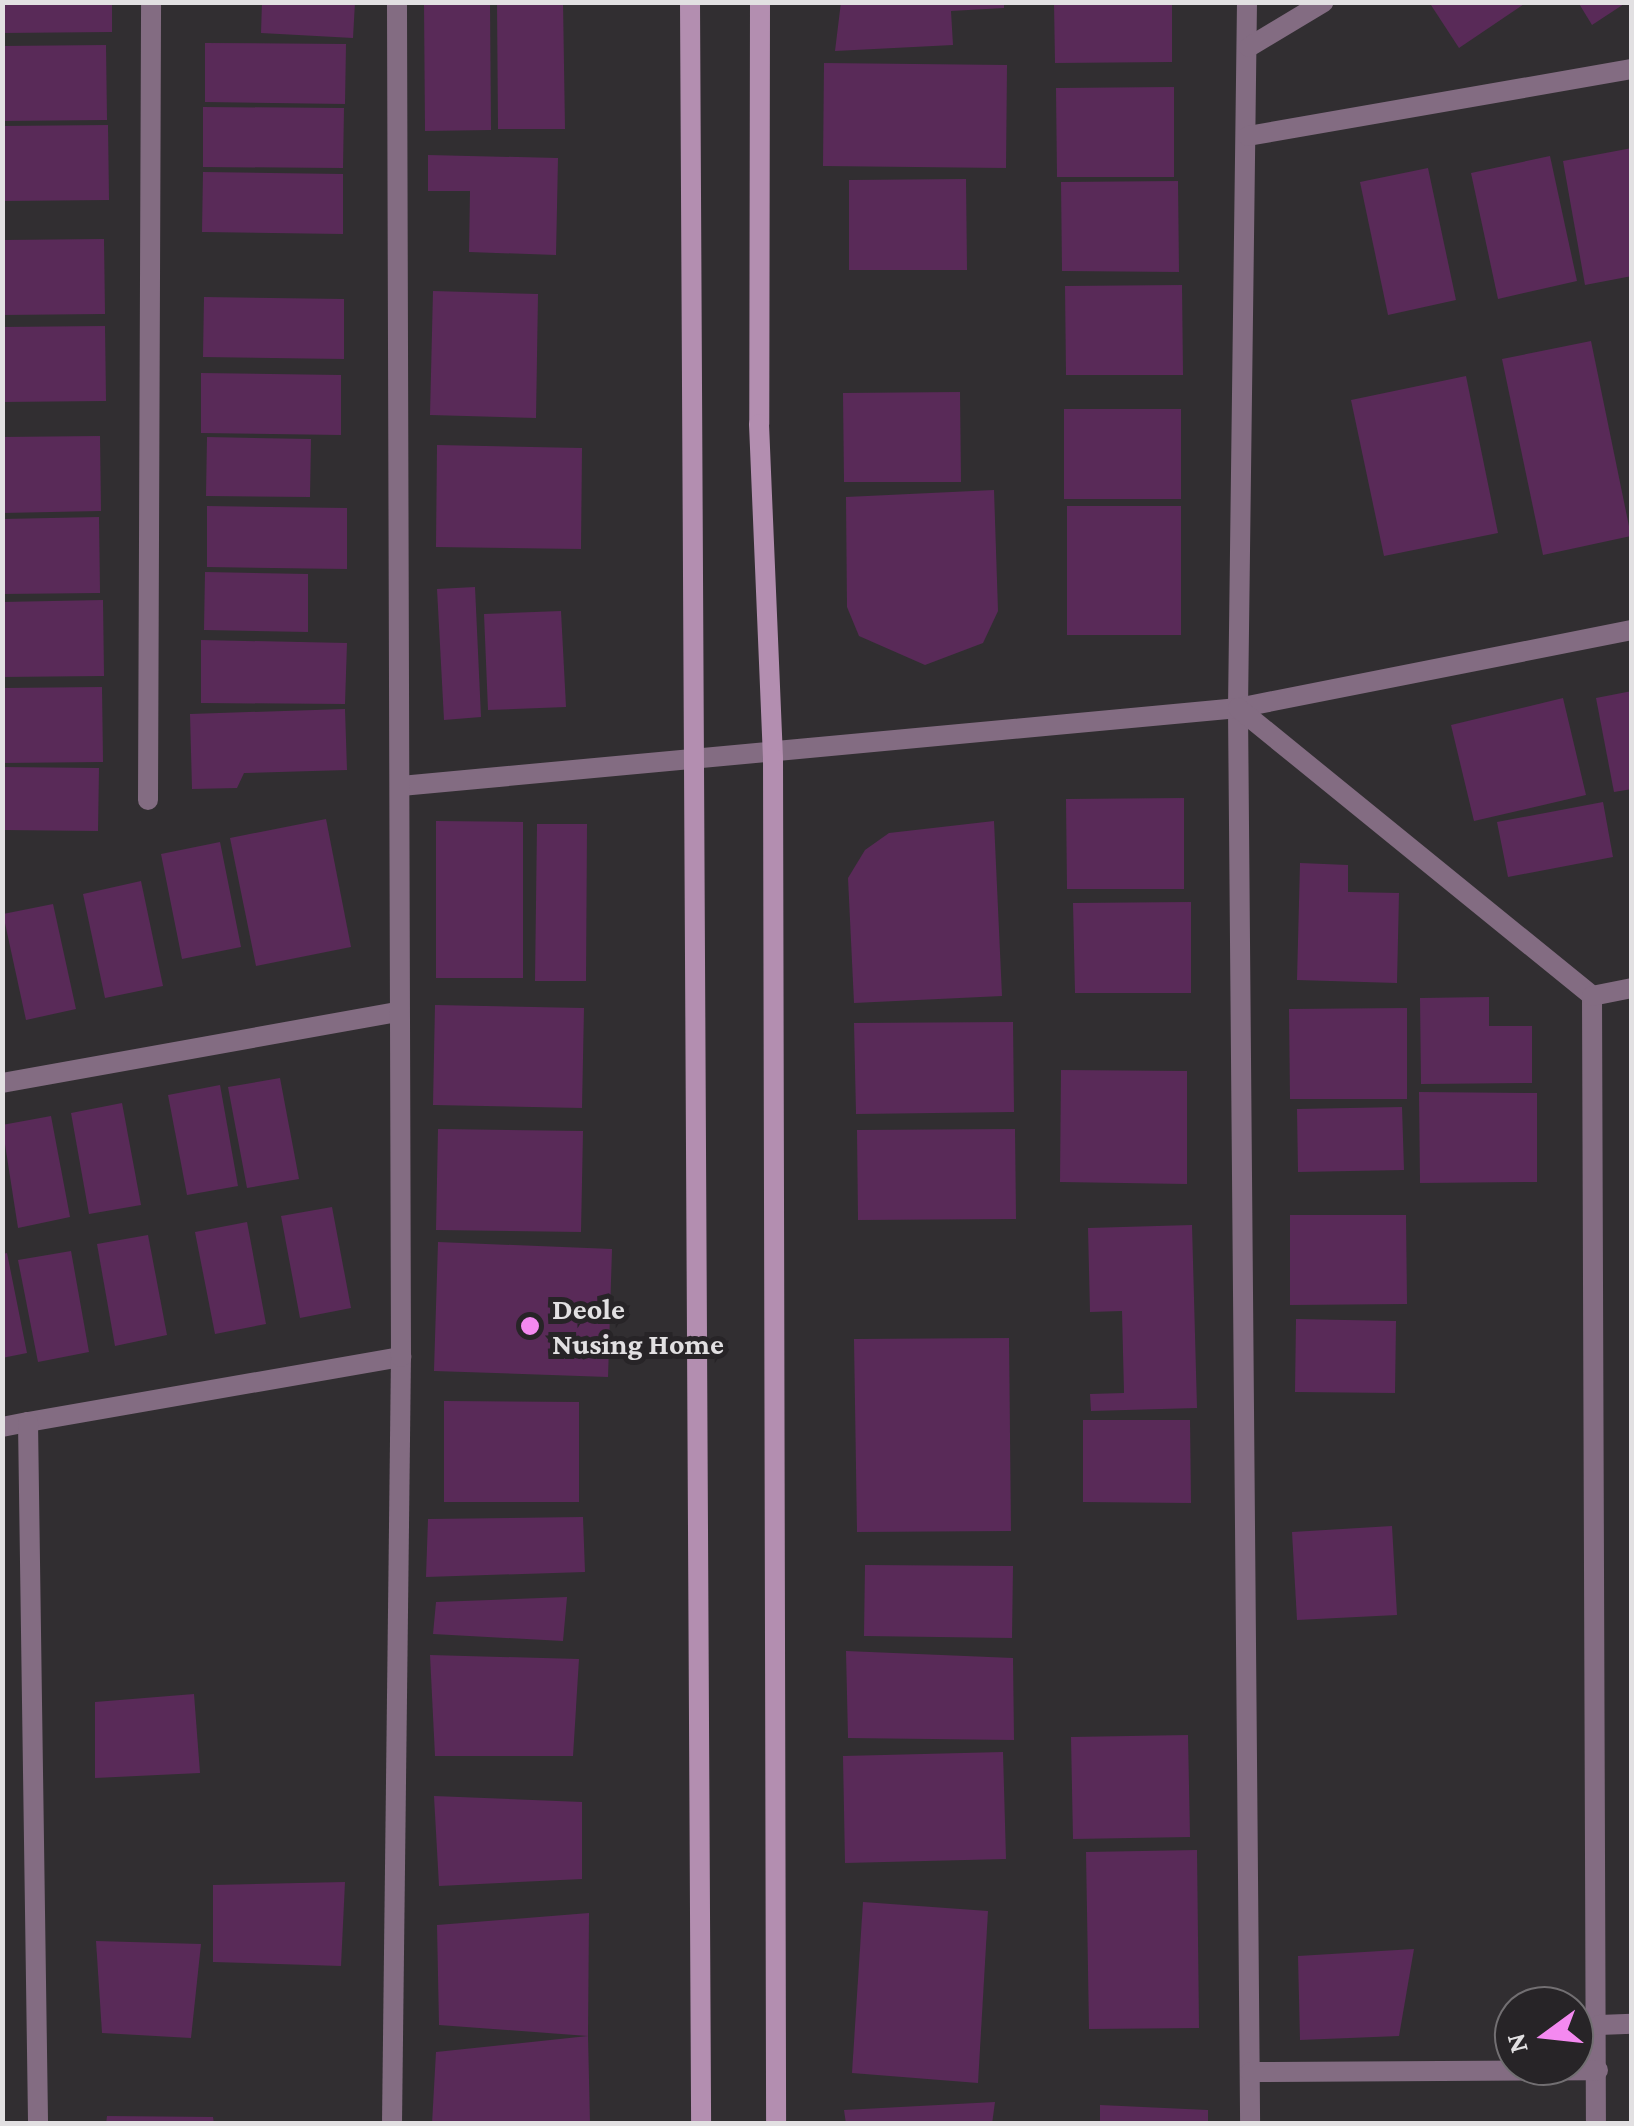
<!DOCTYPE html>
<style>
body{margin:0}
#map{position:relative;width:1634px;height:2126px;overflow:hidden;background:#312e31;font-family:"Crimson Pro",serif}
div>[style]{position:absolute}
.building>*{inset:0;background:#592a58}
.street>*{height:20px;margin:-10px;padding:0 10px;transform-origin:10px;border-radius:10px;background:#836c82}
.secondary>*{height:20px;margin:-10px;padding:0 10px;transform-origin:10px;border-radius:10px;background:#b38eb0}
.dots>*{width:28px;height:28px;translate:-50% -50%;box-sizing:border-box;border:5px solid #272427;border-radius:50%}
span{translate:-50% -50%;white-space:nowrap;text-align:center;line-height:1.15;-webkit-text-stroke:10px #272427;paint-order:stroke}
.poi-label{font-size:30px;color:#e2e0e2;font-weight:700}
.left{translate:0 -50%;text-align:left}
.frame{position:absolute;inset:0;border:5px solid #e2e0e2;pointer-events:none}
.north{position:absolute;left:1494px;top:1986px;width:100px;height:100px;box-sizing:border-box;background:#272427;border:2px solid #726f72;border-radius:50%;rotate:255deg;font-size:28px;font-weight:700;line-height:40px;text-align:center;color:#e2e0e2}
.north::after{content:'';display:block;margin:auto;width:35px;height:45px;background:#f489f0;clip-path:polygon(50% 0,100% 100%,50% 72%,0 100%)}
</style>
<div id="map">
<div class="building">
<i style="clip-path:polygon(2px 2px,112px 2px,112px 32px,2px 33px)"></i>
<i style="clip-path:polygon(262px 2px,355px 2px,353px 38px,261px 33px)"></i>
<i style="clip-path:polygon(424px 2px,490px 2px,491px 130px,425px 131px)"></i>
<i style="clip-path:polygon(497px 2px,563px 2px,565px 129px,498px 129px)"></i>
<i style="clip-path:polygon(841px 2px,1004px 2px,1004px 8px,951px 11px,953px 45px,835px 51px)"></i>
<i style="clip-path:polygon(1054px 2px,1172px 2px,1172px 62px,1055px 63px)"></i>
<i style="clip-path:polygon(1429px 2px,1527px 2px,1459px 48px)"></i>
<i style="clip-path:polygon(1578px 2px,1627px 2px,1592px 25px)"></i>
<i style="clip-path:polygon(205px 43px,346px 44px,345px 104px,205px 102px)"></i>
<i style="clip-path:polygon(106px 45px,107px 120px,2px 121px,2px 46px)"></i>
<i style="clip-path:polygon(824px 63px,1007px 65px,1006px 168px,823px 166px)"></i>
<i style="clip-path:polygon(1174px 87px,1174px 177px,1057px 177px,1056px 88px)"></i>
<i style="clip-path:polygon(203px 107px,344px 108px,343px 168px,203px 167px)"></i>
<i style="clip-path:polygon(108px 125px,109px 200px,2px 201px,2px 126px)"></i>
<i style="clip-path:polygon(1632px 148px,1632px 276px,1585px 285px,1563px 161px)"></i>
<i style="clip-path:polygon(428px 155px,558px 158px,556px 255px,469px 252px,470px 191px,428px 191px)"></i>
<i style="clip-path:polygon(1550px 156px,1577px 281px,1498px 299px,1471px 173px)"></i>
<i style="clip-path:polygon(1428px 168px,1456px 300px,1388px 315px,1360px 182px)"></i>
<i style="clip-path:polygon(203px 172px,343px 174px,343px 234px,202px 232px)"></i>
<i style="clip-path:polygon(966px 179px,967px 270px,849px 270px,849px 180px)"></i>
<i style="clip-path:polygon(1178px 181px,1179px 272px,1062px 271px,1061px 182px)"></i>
<i style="clip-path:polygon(104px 239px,105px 314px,2px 315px,2px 240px)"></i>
<i style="clip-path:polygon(1182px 285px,1183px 375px,1066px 375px,1065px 286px)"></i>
<i style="clip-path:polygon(433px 291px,538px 294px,536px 418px,430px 415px)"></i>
<i style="clip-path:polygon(204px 297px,344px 299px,344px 359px,203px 357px)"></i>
<i style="clip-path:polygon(105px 326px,106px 401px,2px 402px,2px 327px)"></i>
<i style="clip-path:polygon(1591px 341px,1631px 536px,1543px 555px,1502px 359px)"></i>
<i style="clip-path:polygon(201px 373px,341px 375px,341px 435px,201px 433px)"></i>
<i style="clip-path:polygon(1466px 376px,1498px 533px,1384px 556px,1351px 400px)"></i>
<i style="clip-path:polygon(960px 392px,961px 482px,844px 482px,843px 393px)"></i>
<i style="clip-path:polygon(1064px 409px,1181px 409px,1181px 499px,1064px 499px)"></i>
<i style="clip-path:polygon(100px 436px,101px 511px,2px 513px,2px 437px)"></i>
<i style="clip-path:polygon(207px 437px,311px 439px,310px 497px,206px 496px)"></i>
<i style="clip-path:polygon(437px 445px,582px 448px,581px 549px,436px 547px)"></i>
<i style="clip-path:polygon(994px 490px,998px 611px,983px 643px,925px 665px,859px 636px,847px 607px,846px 497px)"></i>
<i style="clip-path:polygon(207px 506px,347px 508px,347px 569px,207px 567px)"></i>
<i style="clip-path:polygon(1067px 506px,1181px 506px,1181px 635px,1067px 635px)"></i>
<i style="clip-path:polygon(99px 517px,100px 593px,2px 594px,2px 519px)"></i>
<i style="clip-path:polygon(205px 572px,308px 574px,308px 632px,204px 630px)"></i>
<i style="clip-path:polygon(475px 587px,481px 717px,444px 720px,437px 589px)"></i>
<i style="clip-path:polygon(103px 600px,104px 676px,2px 677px,2px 602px)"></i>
<i style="clip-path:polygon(561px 611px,566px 707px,488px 710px,484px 614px)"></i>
<i style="clip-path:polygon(201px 640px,347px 643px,345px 704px,201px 703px)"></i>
<i style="clip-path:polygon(102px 687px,103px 762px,2px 763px,2px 688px)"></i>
<i style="clip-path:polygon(1632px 691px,1632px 789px,1614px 792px,1596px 698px)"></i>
<i style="clip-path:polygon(1563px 698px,1586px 795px,1474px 821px,1451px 725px)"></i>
<i style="clip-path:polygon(345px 709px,347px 770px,244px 773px,237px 788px,192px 789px,190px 714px)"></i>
<i style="clip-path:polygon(2px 767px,99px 768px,98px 831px,2px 830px)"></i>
<i style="clip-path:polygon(1184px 798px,1184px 889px,1067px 889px,1066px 799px)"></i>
<i style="clip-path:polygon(1603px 802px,1613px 857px,1508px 877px,1497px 822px)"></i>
<i style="clip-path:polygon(326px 819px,351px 947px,256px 966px,230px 838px)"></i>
<i style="clip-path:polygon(436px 821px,523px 822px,523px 978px,436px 978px)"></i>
<i style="clip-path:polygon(994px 821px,1002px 996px,854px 1003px,848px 878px,865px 850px,889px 833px)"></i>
<i style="clip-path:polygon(537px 824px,587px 824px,586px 981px,535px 981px)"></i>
<i style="clip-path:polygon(220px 842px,241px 947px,182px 959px,161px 854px)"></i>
<i style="clip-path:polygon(1300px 863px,1348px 865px,1348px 892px,1399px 893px,1397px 983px,1297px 980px)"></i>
<i style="clip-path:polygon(141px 881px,163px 986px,105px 998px,83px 894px)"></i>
<i style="clip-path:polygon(1191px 902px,1191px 993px,1075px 993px,1073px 903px)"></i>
<i style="clip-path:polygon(53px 904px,76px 1009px,26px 1020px,3px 914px)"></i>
<i style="clip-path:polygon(1489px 997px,1489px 1026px,1532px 1026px,1532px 1083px,1421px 1084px,1420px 998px)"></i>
<i style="clip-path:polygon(435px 1005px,584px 1008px,582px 1108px,433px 1105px)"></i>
<i style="clip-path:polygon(1407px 1008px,1407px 1099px,1290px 1099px,1289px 1009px)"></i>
<i style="clip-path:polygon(1013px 1022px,1014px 1112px,856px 1114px,854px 1023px)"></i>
<i style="clip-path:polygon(1061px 1070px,1187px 1071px,1187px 1184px,1060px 1182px)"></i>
<i style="clip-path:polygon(280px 1078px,299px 1179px,247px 1188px,228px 1087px)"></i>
<i style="clip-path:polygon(220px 1085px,238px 1186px,187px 1195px,168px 1095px)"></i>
<i style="clip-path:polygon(1419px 1092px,1537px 1093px,1537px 1182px,1420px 1183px)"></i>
<i style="clip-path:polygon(122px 1103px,141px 1205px,89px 1214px,71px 1113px)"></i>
<i style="clip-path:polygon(1402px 1107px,1404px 1170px,1298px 1172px,1297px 1109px)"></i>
<i style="clip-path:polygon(51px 1116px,70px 1217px,18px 1228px,2px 1125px)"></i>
<i style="clip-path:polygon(438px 1129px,583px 1131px,581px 1232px,436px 1230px)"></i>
<i style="clip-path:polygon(1015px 1129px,1016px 1219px,858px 1220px,857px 1130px)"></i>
<i style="clip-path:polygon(332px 1207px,351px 1308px,300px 1318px,281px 1216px)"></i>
<i style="clip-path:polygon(1290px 1215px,1406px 1215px,1407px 1304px,1290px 1305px)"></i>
<i style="clip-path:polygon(247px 1222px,266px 1324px,215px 1334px,195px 1232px)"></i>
<i style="clip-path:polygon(1192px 1225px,1197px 1408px,1091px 1411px,1090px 1394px,1124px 1393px,1122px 1311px,1090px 1312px,1088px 1228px)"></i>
<i style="clip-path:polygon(148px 1235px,167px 1335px,115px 1346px,97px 1244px)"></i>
<i style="clip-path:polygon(438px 1242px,612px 1249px,608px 1377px,434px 1371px)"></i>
<i style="clip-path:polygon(71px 1251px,89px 1352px,38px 1362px,18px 1260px)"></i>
<i style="clip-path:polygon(7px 1253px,27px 1353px,2px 1358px,2px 1254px)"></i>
<i style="clip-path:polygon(1296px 1319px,1396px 1321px,1395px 1393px,1295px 1392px)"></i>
<i style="clip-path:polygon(1009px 1338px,1011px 1531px,857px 1532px,854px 1339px)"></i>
<i style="clip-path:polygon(444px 1401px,579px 1402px,579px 1502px,444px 1502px)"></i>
<i style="clip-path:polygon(1083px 1420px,1190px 1420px,1191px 1503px,1083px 1502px)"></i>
<i style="clip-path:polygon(583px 1517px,585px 1572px,426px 1577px,428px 1519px)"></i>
<i style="clip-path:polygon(1392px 1526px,1397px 1615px,1297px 1620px,1292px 1532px)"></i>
<i style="clip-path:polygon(865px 1565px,1013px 1566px,1012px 1638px,864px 1636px)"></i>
<i style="clip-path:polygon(567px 1597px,563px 1641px,433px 1634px,436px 1602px)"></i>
<i style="clip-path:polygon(846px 1651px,1013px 1658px,1014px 1740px,848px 1738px)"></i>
<i style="clip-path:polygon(430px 1655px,579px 1659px,573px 1756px,435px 1756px)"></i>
<i style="clip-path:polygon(194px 1694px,200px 1773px,95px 1778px,95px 1702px)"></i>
<i style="clip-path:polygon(1188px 1735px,1190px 1837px,1073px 1839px,1071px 1737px)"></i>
<i style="clip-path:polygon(1003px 1752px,1006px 1859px,845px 1863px,843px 1756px)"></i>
<i style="clip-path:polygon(434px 1796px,582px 1802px,582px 1879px,439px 1886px)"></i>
<i style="clip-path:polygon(1197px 1850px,1199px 2028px,1089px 2029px,1086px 1852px)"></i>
<i style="clip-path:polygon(345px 1882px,341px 1966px,213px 1962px,213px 1885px)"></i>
<i style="clip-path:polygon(863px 1902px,988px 1911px,978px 2083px,852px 2073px)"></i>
<i style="clip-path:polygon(589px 1913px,588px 2036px,439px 2025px,437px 1925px)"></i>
<i style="clip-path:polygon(96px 1941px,201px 1944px,191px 2038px,102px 2033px)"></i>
<i style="clip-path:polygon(1414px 1949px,1399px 2036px,1300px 2040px,1298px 1956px)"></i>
<i style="clip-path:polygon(588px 2036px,590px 2124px,432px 2124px,436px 2052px)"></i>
<i style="clip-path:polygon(995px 2102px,992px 2124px,846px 2124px,844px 2110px)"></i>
<i style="clip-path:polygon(1100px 2105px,1208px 2110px,1208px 2124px,1100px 2124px)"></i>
<i style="clip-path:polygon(107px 2116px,213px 2117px,214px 2124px,106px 2124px)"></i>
</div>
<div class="street">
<i style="left:1247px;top:2px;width:706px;rotate:90.73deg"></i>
<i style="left:1238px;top:708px;width:1416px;rotate:89.51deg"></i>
<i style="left:1249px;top:47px;width:87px;rotate:-31deg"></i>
<i style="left:1248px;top:136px;width:390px;rotate:-9.9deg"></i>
<i style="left:1238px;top:708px;width:402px;rotate:-11.2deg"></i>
<i style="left:401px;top:786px;width:841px;rotate:-5.32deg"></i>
<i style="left:1238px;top:708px;width:456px;rotate:39.1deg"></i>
<i style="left:1592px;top:996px;width:1128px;rotate:89.8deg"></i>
<i style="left:148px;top:800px;width:798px;rotate:-89.78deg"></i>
<i style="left:1592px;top:996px;width:41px;rotate:-11.3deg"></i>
<i style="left:2px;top:1083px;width:402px;rotate:-10.2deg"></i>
<i style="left:28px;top:1422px;width:379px;rotate:-9.9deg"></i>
<i style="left:2px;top:1427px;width:26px;rotate:-11deg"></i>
<i style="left:28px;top:1422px;width:702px;rotate:89.18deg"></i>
<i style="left:1599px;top:2025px;width:33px;rotate:-2deg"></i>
<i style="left:1250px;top:2072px;width:348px;rotate:-0.3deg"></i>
<i style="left:392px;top:2124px;width:767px;rotate:-89.33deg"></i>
<i style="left:401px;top:1357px;width:1355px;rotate:-90.17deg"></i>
</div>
<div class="secondary">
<i style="left:690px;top:2px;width:2122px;rotate:89.7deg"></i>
<i style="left:760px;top:2px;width:422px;rotate:90.1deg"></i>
<i style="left:759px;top:424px;width:334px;rotate:87.6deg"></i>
<i style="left:773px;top:758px;width:1366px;rotate:89.87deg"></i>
</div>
<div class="dots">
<i style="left:530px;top:1326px;background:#f489f0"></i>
</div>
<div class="poi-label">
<span class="left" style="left:552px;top:1326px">Deole<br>Nusing Home</span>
</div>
<div class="frame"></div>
<div class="north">N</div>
</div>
